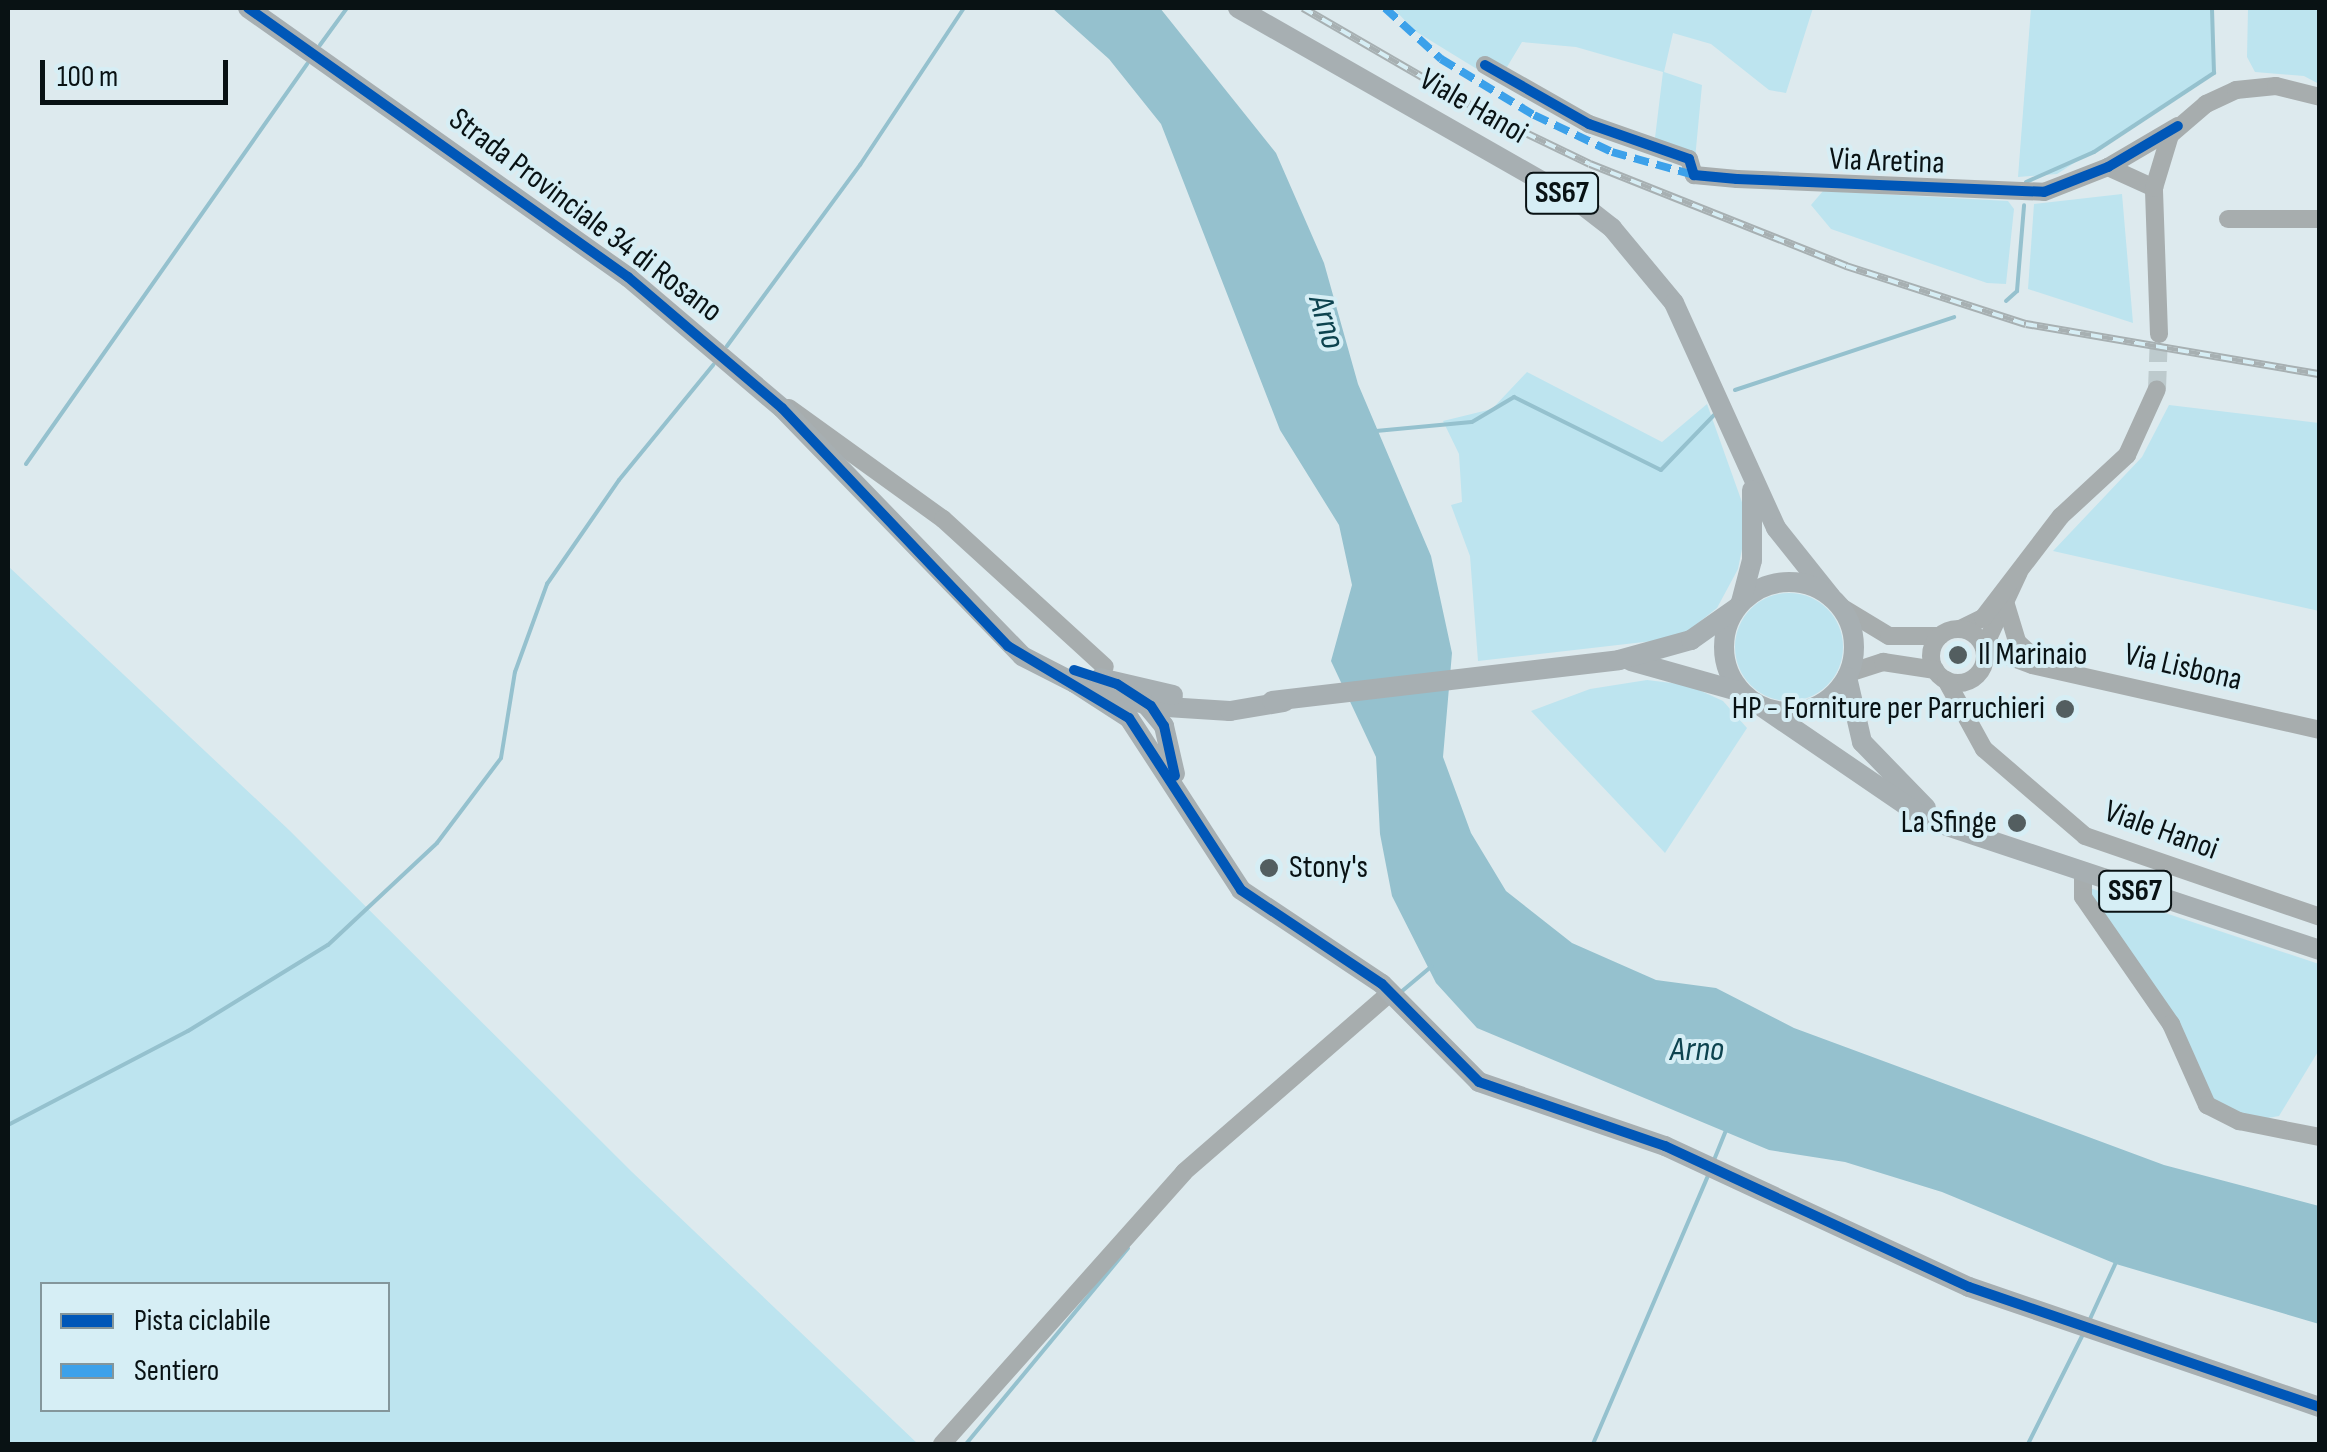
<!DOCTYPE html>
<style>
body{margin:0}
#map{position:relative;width:2327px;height:1452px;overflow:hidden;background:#ddeaee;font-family:"Sofia Sans Condensed",sans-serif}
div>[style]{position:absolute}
.green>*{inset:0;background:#bde4ef}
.round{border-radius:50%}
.water>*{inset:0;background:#95c1ce}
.stream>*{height:4px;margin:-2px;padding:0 2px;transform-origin:2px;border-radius:2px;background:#95c1ce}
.minor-tunnel>*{height:18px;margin-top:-9px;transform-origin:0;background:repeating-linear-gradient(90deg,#bdcacd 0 18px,transparent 0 27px)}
.minor>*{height:18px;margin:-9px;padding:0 9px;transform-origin:9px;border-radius:9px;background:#a7adae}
.minor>.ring{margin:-9px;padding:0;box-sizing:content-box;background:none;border:18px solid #a7adae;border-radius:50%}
.major>*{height:20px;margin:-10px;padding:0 10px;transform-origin:10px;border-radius:10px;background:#a7afb2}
.major>.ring{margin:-10px;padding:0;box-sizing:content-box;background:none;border:20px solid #a7afb2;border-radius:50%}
.rail>*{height:8px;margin-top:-4px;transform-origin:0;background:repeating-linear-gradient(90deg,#d6eef5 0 11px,#a7b0b2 0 22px);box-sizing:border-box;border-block:2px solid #a7b0b2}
.quiet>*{height:8px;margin-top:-4px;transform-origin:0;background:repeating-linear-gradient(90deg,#3ca1ea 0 15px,transparent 0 23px)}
.cycleway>*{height:10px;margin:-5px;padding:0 5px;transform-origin:5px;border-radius:5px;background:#0057b8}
.dots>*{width:28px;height:28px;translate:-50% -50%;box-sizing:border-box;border:5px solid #d6eef5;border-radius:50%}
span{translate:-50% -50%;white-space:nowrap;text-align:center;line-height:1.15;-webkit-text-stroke:8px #d6eef5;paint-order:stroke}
.shield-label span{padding:2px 8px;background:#d6eef5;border:2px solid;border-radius:8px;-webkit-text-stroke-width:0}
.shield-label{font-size:30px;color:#091214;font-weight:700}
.street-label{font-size:32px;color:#091214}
.poi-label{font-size:32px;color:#091214}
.left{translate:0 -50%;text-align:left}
.right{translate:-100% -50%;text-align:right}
.water-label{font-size:35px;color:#0d434f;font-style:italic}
.frame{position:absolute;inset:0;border:10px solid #091214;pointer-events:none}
.legend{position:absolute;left:40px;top:1282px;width:350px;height:130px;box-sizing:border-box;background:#d6eef5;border:2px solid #84969b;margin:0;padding:12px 18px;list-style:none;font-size:30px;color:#091214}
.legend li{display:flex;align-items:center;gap:20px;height:50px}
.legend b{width:50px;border:2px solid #84969b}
.scale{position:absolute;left:40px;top:60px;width:188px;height:45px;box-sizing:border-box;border:5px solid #091214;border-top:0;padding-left:12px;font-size:30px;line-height:35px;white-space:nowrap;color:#091214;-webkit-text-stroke:8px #d6eef5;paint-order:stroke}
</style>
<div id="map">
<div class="green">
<i style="clip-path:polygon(1393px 8px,1813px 8px,1786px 93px,1769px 90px,1711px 44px,1673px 33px,1664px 72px,1702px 85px,1695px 159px,1654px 146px,1663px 72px,1576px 47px,1522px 42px,1498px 82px,1415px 31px)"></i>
<i style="clip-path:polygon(2031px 8px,2212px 8px,2214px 73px,2057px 174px,2018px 177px)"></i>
<i style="clip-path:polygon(2248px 8px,2319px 8px,2319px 84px,2304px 76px,2255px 72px,2247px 57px)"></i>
<i style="clip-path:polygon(1823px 191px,2008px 201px,2014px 209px,2006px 284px,1987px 283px,1831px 229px,1811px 205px)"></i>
<i style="clip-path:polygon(2122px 194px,2133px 323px,2028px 289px,2034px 204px)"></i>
<i style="clip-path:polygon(1527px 372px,1662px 442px,1707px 404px,1748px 519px,1738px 569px,1717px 608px,1679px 638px,1478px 661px,1470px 556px,1451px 505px,1462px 502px,1459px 454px,1443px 421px,1492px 409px)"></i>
<i style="clip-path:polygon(2169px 405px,2319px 423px,2319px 611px,2053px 551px,2142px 457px)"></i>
<i style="clip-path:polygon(evenodd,8px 566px,289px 830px,632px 1172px,918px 1444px,8px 1444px,8px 566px,42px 1284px,388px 1284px,388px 1410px,42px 1410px,42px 1284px)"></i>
<i class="round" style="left:1735px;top:593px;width:108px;height:108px"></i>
<i style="clip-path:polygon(1647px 680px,1688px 685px,1723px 701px,1747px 728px,1665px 853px,1531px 711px,1590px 689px)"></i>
<i style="clip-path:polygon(2090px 888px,2319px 964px,2319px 1050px,2279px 1116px,2262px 1119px,2217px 1106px,2089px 898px)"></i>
</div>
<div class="water">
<i style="clip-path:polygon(1052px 8px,1160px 8px,1276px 153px,1324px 263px,1358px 384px,1431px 556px,1452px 653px,1443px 757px,1471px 833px,1506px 891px,1572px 943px,1656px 980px,1716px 988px,1794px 1028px,2164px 1165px,2319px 1206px,2319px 1324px,2116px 1264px,1942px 1192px,1845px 1162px,1769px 1150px,1477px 1028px,1436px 983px,1392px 896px,1380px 834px,1376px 757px,1331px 661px,1352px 585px,1339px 525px,1280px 430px,1161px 124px,1109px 59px)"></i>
</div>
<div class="stream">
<i style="left:320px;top:45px;width:46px;rotate:-53.9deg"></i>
<i style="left:2026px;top:182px;width:74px;rotate:-23.8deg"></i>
<i style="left:2094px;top:152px;width:144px;rotate:-33.4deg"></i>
<i style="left:2214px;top:73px;width:65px;rotate:-91.8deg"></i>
<i style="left:2006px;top:301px;width:15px;rotate:-42deg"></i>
<i style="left:2017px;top:291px;width:86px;rotate:-85.3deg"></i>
<i style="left:727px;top:346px;width:225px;rotate:-53.7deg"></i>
<i style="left:860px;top:165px;width:188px;rotate:-56.5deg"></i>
<i style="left:1735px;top:390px;width:231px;rotate:-18.4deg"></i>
<i style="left:1376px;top:431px;width:96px;rotate:-5.4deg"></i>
<i style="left:1472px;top:422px;width:49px;rotate:-30.8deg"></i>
<i style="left:1514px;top:397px;width:164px;rotate:26.4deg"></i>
<i style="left:1661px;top:470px;width:79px;rotate:-46deg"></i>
<i style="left:26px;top:464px;width:489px;rotate:-54.9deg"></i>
<i style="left:1401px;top:992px;width:40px;rotate:-40deg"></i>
<i style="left:8px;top:1125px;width:203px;rotate:-27.6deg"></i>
<i style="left:188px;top:1031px;width:164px;rotate:-31.6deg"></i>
<i style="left:328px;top:945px;width:149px;rotate:-43.1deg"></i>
<i style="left:437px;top:843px;width:106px;rotate:-53deg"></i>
<i style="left:501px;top:758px;width:87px;rotate:-80.8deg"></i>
<i style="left:515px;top:672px;width:94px;rotate:-70deg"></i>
<i style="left:547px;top:584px;width:126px;rotate:-55.3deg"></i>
<i style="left:619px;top:480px;width:149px;rotate:-50.7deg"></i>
<i style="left:1714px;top:1160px;width:31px;rotate:-68deg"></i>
<i style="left:2090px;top:1319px;width:65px;rotate:-65.4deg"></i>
<i style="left:966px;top:1444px;width:254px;rotate:-50.4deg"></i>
<i style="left:1593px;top:1444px;width:295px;rotate:-66.8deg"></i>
<i style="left:2028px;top:1444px;width:125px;rotate:-63.4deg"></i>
</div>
<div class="minor-tunnel">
<i style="left:2157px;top:389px;width:55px;rotate:-87.9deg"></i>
</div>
<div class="minor">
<i style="left:1485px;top:65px;width:120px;rotate:29.6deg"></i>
<i style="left:1589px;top:124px;width:106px;rotate:19.3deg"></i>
<i style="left:1689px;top:159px;width:17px;rotate:73deg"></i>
<i style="left:1694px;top:175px;width:43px;rotate:5.3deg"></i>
<i style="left:1737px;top:179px;width:307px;rotate:2.4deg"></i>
<i style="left:2044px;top:192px;width:69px;rotate:-21.3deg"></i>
<i style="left:2108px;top:167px;width:81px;rotate:-30.4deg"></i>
<i style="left:2108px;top:167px;width:51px;rotate:24.5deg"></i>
<i style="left:2228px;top:219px;width:92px"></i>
<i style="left:2159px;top:334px;width:146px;rotate:-92deg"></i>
<i style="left:2154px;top:188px;width:55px;rotate:-73.2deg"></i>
<i style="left:2170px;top:135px;width:48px;rotate:-40.7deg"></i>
<i style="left:2206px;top:104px;width:33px;rotate:-25deg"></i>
<i style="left:2236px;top:90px;width:40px;rotate:-5.7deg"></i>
<i style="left:2276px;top:86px;width:45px;rotate:14deg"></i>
<i style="left:789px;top:408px;width:190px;rotate:35.8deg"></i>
<i style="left:943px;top:519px;width:219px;rotate:42.4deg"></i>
<i style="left:2019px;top:572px;width:83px;rotate:115deg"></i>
<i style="left:1984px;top:647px;width:51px;rotate:20.6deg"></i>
<i style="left:2032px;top:665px;width:295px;rotate:12.7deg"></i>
<i style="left:2006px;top:605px;width:39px;rotate:73deg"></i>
<i style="left:2017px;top:642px;width:31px;rotate:42deg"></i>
<i style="left:1841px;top:607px;width:56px;rotate:31.1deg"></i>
<i style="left:1889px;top:636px;width:51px"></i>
<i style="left:1960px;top:629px;width:25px;rotate:-26deg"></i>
<i style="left:1983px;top:618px;width:128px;rotate:-52.6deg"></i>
<i style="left:2061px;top:516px;width:90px;rotate:-42.7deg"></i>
<i style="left:2127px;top:455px;width:72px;rotate:-65.6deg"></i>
<i class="ring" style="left:1931px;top:629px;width:36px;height:36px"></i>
<i style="left:1849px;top:673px;width:36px;rotate:-18deg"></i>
<i style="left:1883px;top:662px;width:53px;rotate:8.7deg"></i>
<i style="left:1946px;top:680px;width:79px;rotate:61.2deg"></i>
<i style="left:1984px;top:749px;width:133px;rotate:40.7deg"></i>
<i style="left:2085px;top:836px;width:249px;rotate:19deg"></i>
<i style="left:2083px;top:875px;width:22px;rotate:90deg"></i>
<i style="left:2083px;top:897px;width:155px;rotate:55.3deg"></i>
<i style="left:2171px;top:1024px;width:89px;rotate:66deg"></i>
<i style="left:2207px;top:1105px;width:36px;rotate:27deg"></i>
<i style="left:2239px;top:1121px;width:83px;rotate:11.2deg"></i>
<i style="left:942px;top:1444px;width:364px;rotate:-48.3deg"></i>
<i style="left:1184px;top:1172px;width:274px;rotate:-41deg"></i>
</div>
<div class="major">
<i style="left:248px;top:8px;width:466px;rotate:35.3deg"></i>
<i style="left:628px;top:277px;width:202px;rotate:40.4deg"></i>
<i style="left:782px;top:408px;width:345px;rotate:45.9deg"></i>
<i style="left:1022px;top:656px;width:59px;rotate:27deg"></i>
<i style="left:1075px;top:683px;width:79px;rotate:16.8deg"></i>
<i style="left:1151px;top:706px;width:79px;rotate:3.6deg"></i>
<i style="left:1230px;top:711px;width:55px;rotate:-9.5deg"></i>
<i style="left:1238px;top:8px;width:394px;rotate:29.7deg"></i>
<i style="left:1580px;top:203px;width:41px;rotate:38deg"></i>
<i style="left:1612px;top:228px;width:97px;rotate:50.4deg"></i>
<i style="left:1674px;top:303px;width:247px;rotate:65.6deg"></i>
<i style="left:1776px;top:528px;width:88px;rotate:51.4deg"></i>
<i class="ring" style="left:1724px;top:582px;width:110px;height:110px"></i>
<i style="left:1741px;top:602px;width:43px;rotate:-75.3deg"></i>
<i style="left:1752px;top:560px;width:70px;rotate:-90deg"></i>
<i style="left:1631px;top:661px;width:114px;rotate:15.7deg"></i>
<i style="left:1847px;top:677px;width:67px;rotate:77deg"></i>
<i style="left:1862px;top:742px;width:92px;rotate:45.9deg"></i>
<i style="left:1100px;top:678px;width:75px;rotate:13.1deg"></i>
<i style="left:1075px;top:683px;width:64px;rotate:32.9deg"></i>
<i style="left:1129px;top:718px;width:205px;rotate:56.9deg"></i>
<i style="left:1241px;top:890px;width:169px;rotate:33.7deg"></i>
<i style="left:1382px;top:984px;width:138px;rotate:45.3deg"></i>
<i style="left:1479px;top:1082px;width:197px;rotate:19deg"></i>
<i style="left:1665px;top:1146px;width:335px;rotate:24.9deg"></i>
<i style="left:1969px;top:1287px;width:371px;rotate:18.9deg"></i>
<i style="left:1272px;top:701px;width:349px;rotate:-6.7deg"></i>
<i style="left:1619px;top:660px;width:75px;rotate:-15.5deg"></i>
<i style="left:1691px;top:640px;width:54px;rotate:-35.2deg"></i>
<i style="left:1144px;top:702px;width:31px;rotate:50deg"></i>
<i style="left:1164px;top:726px;width:49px;rotate:77.1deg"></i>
<i style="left:1762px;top:707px;width:199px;rotate:34.3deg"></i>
<i style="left:1926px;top:819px;width:415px;rotate:18.4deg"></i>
</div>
<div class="rail">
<i style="left:1303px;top:8px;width:211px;rotate:30.1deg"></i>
<i style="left:1486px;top:114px;width:115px;rotate:25.7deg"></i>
<i style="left:1590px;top:164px;width:276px;rotate:21.7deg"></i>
<i style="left:1846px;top:266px;width:189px;rotate:17.9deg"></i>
<i style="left:2026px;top:324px;width:298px;rotate:9.7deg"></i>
</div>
<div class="quiet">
<i style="left:1385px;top:8px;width:76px;rotate:42.3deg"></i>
<i style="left:1441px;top:59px;width:109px;rotate:31.1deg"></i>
<i style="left:1534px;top:115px;width:86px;rotate:25.4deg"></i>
<i style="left:1612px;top:152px;width:85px;rotate:15.7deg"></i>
</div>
<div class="cycleway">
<i style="left:248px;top:8px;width:466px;rotate:35.3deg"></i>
<i style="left:628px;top:277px;width:202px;rotate:40.4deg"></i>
<i style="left:782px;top:408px;width:328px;rotate:46.5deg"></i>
<i style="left:1008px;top:646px;width:141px;rotate:30.8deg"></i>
<i style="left:1129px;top:718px;width:205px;rotate:56.9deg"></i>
<i style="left:1241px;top:890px;width:169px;rotate:33.7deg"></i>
<i style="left:1382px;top:984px;width:138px;rotate:45.3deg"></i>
<i style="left:1479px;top:1082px;width:197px;rotate:19deg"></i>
<i style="left:1665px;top:1146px;width:335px;rotate:24.9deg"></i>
<i style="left:1969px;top:1287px;width:371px;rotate:18.9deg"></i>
<i style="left:1485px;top:65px;width:120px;rotate:29.6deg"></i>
<i style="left:1589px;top:124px;width:106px;rotate:19.3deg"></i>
<i style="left:1689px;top:159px;width:17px;rotate:73deg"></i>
<i style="left:1694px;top:175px;width:43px;rotate:5.3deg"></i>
<i style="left:1737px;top:179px;width:307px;rotate:2.4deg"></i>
<i style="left:2044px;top:192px;width:69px;rotate:-21.3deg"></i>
<i style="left:2108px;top:167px;width:81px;rotate:-30.4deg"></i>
<i style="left:1074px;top:670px;width:45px;rotate:18deg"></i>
<i style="left:1117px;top:684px;width:40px;rotate:32.9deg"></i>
<i style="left:1151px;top:706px;width:24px;rotate:57deg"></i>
<i style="left:1164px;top:726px;width:51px;rotate:77.6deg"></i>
</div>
<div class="dots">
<i style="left:1958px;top:655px;background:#535e60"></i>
<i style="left:2065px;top:709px;background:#535e60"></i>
<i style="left:2017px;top:823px;background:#535e60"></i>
<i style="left:1269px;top:868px;background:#535e60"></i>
</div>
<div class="shield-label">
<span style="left:1562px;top:193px">SS67</span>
<span style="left:2135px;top:891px">SS67</span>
</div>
<div class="street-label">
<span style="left:1473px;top:107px;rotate:30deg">Viale Hanoi</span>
<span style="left:1887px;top:162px;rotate:2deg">Via Aretina</span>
<span style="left:585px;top:216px;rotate:37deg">Strada Provinciale 34 di Rosano</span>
<span style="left:2183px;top:668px;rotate:13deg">Via Lisbona</span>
<span style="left:2161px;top:831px;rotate:20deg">Viale Hanoi</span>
</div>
<div class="poi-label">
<span class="left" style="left:1978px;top:655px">Il Marinaio</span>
<span class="right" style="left:2045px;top:709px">HP - Forniture per Parruchieri</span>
<span class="right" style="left:1997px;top:823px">La Sfinge</span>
<span class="left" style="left:1289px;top:868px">Stony's</span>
</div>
<div class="water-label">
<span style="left:1326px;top:322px;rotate:74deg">Arno</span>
<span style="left:1697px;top:1050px">Arno</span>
</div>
<div class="frame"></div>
<ul class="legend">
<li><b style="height:12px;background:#0057b8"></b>Pista ciclabile</li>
<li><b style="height:12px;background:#3ca1ea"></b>Sentiero</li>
</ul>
<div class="scale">100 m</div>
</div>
